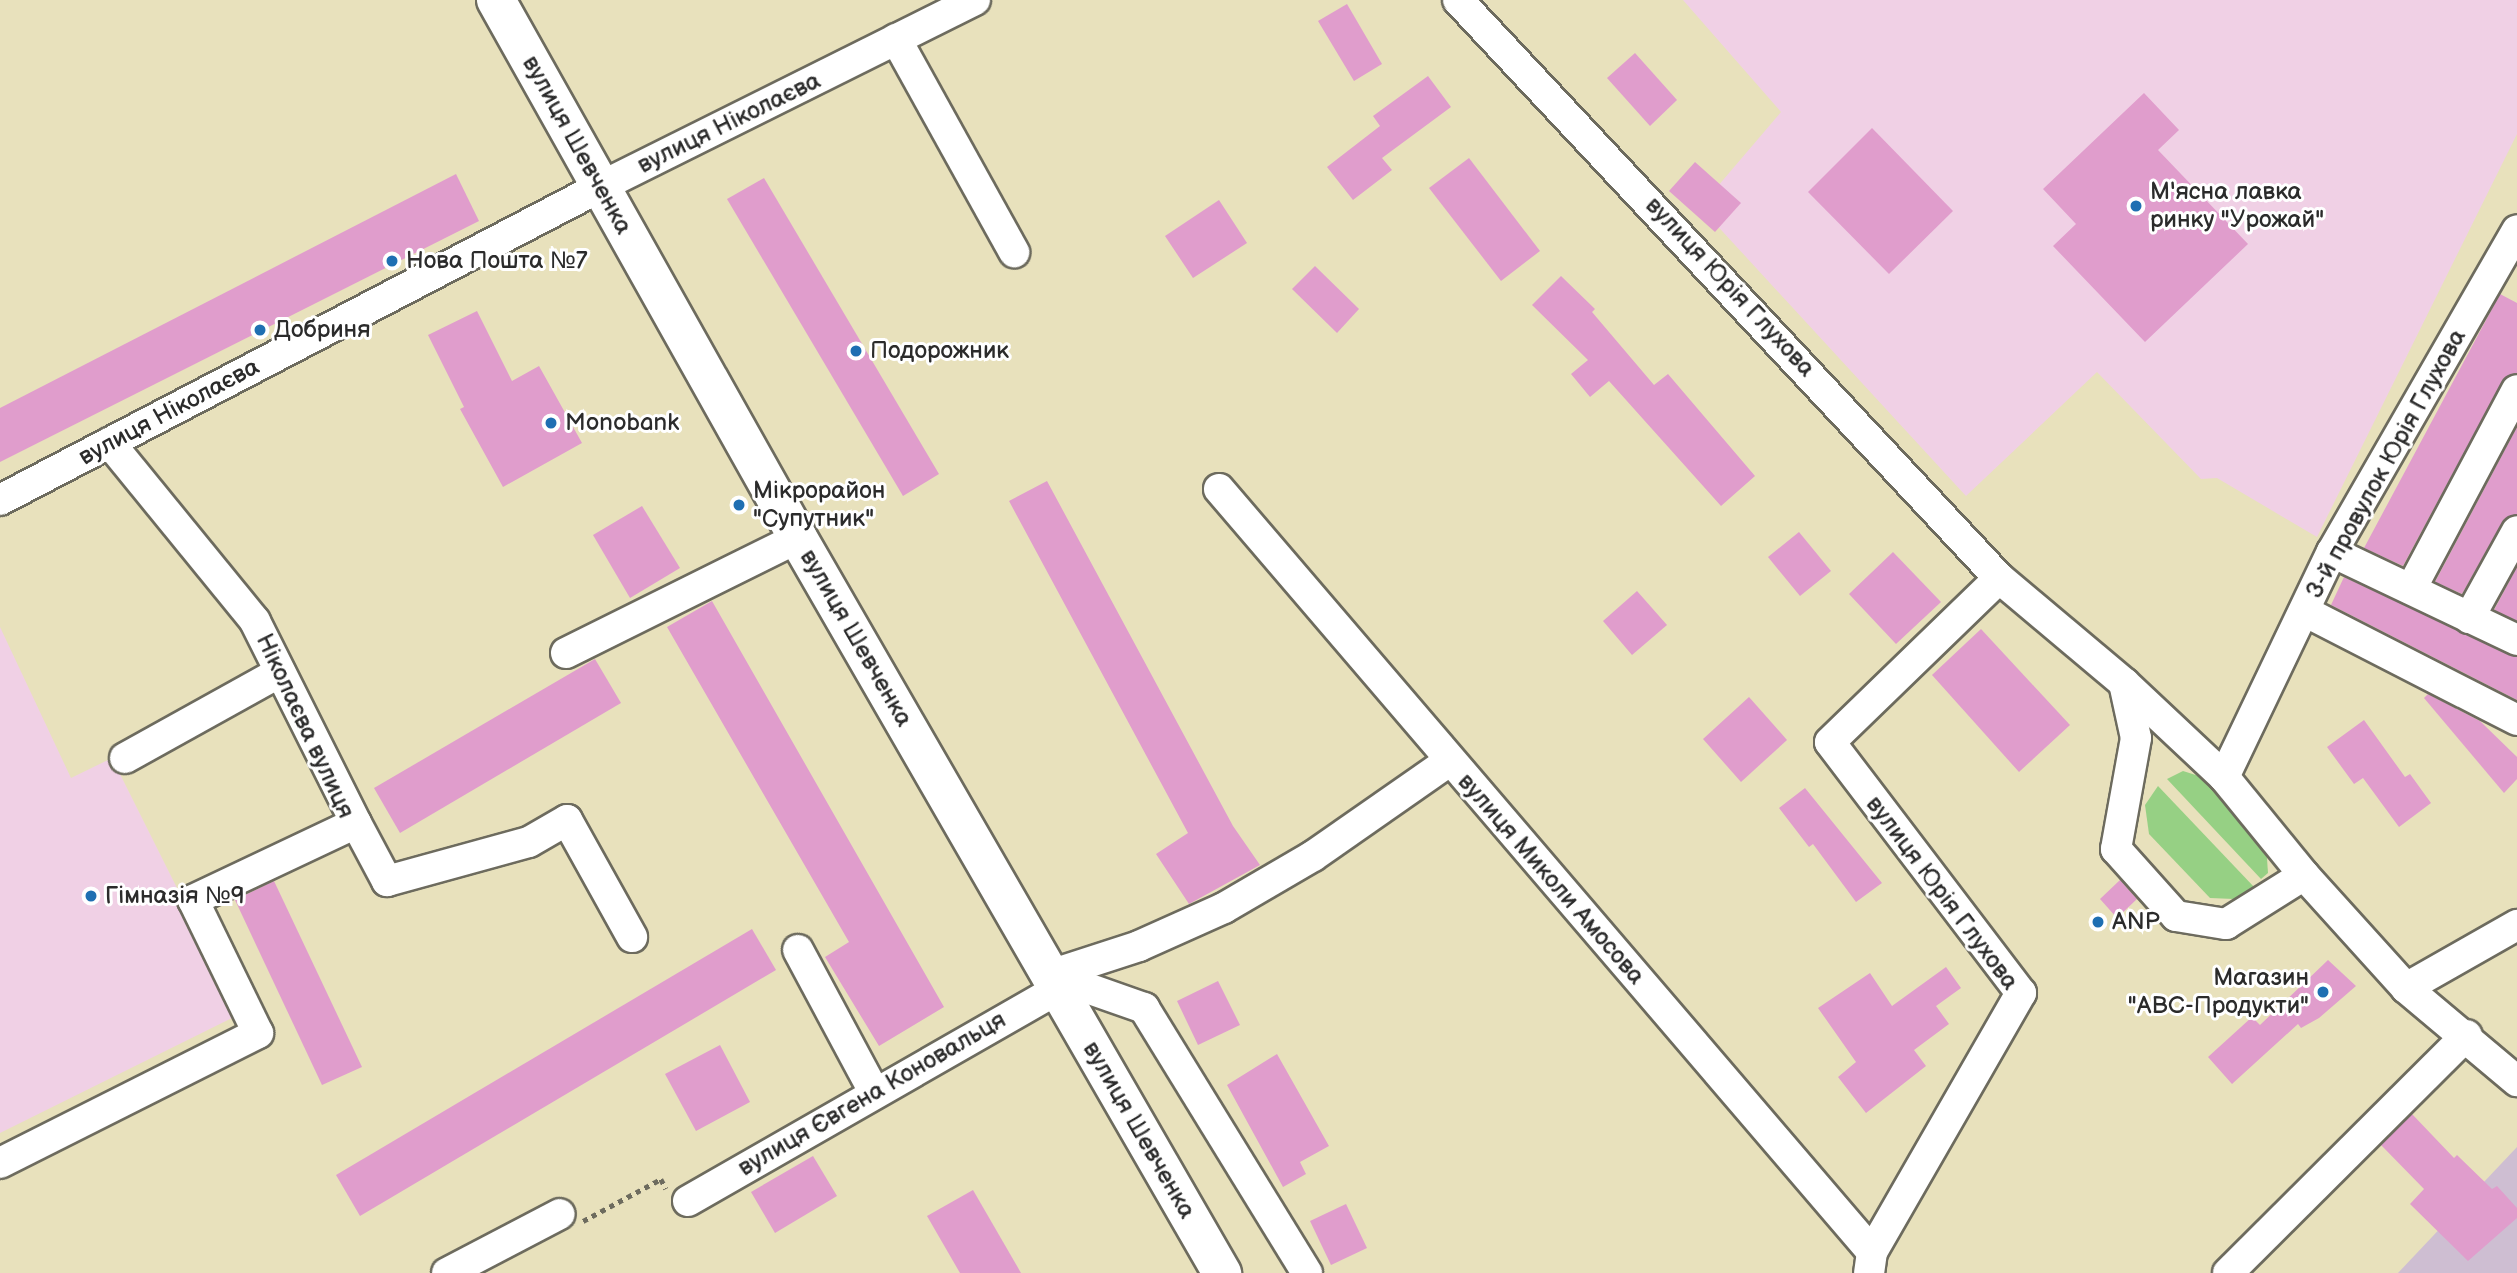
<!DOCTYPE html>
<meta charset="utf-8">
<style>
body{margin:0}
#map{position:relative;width:2517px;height:1273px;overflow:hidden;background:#e8e1bc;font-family:"Balsamiq Sans",sans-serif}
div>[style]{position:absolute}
.built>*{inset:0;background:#f0d0e5}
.industrial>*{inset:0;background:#cebed2}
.green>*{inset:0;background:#96d084}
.building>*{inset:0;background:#e09dcc}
.path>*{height:4.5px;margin-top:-2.25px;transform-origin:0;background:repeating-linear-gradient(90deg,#6d6b5e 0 5px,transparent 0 10px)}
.roads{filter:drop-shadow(2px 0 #6d6b5e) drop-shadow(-2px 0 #6d6b5e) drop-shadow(0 2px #6d6b5e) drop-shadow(0 -2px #6d6b5e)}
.minor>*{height:30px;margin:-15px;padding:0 15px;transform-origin:15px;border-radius:15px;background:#fff}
.major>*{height:38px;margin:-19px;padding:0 19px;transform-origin:19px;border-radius:19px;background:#fff}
.dots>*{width:19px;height:19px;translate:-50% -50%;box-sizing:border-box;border:4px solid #fff;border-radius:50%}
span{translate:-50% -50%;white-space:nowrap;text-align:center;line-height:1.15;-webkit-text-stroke:6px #fff;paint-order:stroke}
.street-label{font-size:24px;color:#2b2b2b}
.poi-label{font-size:24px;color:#2b2b2b}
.left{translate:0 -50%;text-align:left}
.right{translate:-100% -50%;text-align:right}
</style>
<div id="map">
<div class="built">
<i style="clip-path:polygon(1683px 0,2517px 0,2517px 134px,2317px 537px,2217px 478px,2201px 479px,2097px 372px,1966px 496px,1700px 207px,1781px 112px)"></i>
<i style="clip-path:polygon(0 627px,71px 778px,112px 758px,240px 1014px,0 1133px)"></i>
</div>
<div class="industrial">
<i style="clip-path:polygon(2517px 1147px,2517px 1273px,2398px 1273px)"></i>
</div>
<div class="green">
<i style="clip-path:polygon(2183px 771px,2202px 777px,2266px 844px,2268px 873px,2261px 879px,2167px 779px)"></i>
<i style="clip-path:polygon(2158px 786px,2255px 888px,2234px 899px,2210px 898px,2149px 834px,2145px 805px)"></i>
</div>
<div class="building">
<i style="clip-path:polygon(1347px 4px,1382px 64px,1354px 81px,1318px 21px)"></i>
<i style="clip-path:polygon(1635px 53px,1677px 100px,1650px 126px,1607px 78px)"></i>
<i style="clip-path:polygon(1428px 76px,1451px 107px,1382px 158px,1392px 170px,1353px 200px,1327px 167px,1380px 126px,1373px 116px)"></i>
<i style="clip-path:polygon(2144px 93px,2179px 130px,2158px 150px,2248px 244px,2145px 342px,2053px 246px,2076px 224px,2043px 189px)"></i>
<i style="clip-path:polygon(1872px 128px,1953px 211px,1889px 274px,1808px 192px)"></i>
<i style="clip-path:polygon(1469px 158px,1540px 251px,1501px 281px,1429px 188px)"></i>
<i style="clip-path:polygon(1695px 162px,1741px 203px,1715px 232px,1669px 191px)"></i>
<i style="clip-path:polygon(456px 174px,479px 221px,0 462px,0 408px)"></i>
<i style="clip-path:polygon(764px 178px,939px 474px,903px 496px,727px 199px)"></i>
<i style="clip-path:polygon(1219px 200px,1247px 243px,1193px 278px,1165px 236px)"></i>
<i style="clip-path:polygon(1315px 266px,1359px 309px,1337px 333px,1292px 289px)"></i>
<i style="clip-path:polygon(1561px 276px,1595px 309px,1592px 312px,1654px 385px,1668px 374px,1755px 476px,1721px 506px,1609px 381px,1590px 397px,1571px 374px,1588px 360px,1532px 305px)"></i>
<i style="clip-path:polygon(2500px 294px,2517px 303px,2517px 373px,2502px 382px,2403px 566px,2364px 548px)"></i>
<i style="clip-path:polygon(477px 311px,512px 381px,539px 366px,582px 443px,503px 487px,460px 409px,464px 407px,428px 335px)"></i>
<i style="clip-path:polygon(2517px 427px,2517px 514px,2502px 523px,2462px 594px,2435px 582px)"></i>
<i style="clip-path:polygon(1047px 481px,1233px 826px,1260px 865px,1189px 904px,1156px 854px,1188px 833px,1009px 501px)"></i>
<i style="clip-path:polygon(642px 506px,680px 568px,630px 598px,593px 535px)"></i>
<i style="clip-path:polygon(1799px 532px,1831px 571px,1800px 596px,1768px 557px)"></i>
<i style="clip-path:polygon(1893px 552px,1941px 602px,1896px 644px,1849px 594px)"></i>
<i style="clip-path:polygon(2517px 567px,2517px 621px,2494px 610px)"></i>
<i style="clip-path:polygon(2344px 577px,2517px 657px,2517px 700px,2331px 605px)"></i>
<i style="clip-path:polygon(1637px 591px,1667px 625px,1632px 655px,1603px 621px)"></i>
<i style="clip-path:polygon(712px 601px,944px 1007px,879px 1046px,825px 957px,849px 942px,667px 627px)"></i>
<i style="clip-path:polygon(1981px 629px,2070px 725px,2019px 772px,1932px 675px)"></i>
<i style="clip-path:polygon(595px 659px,621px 703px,400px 833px,374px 788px)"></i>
<i style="clip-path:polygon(2428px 694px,2480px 721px,2517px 757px,2517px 779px,2504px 793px,2424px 698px)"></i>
<i style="clip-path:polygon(1749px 697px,1787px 740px,1741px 782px,1703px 739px)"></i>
<i style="clip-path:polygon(2364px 720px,2405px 777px,2410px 774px,2431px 803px,2399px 827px,2363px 778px,2354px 784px,2327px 747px)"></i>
<i style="clip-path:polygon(1805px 788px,1882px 883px,1856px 902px,1813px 844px,1809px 847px,1779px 808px)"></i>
<i style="clip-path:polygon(2120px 880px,2137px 899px,2117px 918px,2100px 899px)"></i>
<i style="clip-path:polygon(274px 881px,362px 1067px,322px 1085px,235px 900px)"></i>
<i style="clip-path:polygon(752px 929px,776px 970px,360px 1216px,336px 1175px)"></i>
<i style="clip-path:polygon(2328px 960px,2356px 986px,2319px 1018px,2301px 1028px,2298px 1024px,2232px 1084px,2208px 1057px,2252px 1017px,2260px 1025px)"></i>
<i style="clip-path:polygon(1946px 967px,1961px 988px,1936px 1006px,1949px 1024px,1914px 1050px,1926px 1066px,1866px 1113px,1838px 1077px,1856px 1062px,1818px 1008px,1870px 973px,1892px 1006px)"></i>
<i style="clip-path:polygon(1218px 981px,1240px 1025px,1198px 1045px,1177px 1001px)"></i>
<i style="clip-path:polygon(720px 1045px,750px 1102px,696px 1131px,665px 1074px)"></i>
<i style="clip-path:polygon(1277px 1054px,1329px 1146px,1300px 1162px,1306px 1174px,1283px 1187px,1227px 1085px)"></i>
<i style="clip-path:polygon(2412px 1114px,2454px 1158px,2457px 1155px,2492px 1189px,2497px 1186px,2517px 1208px,2517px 1218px,2468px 1261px,2410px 1204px,2424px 1189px,2381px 1145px)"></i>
<i style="clip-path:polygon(813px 1156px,837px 1196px,775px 1233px,751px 1192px)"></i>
<i style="clip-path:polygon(973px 1190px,1021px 1273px,960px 1273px,927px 1216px)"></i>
<i style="clip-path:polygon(1346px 1204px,1367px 1248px,1331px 1265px,1310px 1221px)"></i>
</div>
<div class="path">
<i style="left:583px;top:1221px;width:89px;rotate:-28.3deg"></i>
<i style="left:661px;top:1179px;width:11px;rotate:63deg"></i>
</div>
<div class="roads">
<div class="minor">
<i style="left:1458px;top:0;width:792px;rotate:46.89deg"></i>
<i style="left:1999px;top:578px;width:163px;rotate:40deg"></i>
<i style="left:2124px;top:683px;width:137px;rotate:43.2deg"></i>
<i style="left:2224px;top:777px;width:127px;rotate:50.8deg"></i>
<i style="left:2304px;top:875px;width:152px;rotate:47.9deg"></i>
<i style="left:2406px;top:988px;width:145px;rotate:40deg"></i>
<i style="left:896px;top:39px;width:244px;rotate:61deg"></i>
<i style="left:1219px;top:489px;width:1004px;rotate:49.44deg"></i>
<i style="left:1872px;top:1252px;width:21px;rotate:98deg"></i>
<i style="left:0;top:500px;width:677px;rotate:-27.55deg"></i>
<i style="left:600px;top:187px;width:419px;rotate:-26.5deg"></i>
<i style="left:2332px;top:552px;width:205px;rotate:25.4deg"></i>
<i style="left:2411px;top:589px;width:225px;rotate:-62deg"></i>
<i style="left:2306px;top:612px;width:237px;rotate:27.1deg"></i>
<i style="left:2469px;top:618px;width:99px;rotate:-61.1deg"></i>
<i style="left:566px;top:653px;width:259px;rotate:-26.4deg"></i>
<i style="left:2124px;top:683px;width:56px;rotate:77.7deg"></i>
<i style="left:2136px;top:738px;width:113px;rotate:100.2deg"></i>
<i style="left:2116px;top:849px;width:90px;rotate:48.2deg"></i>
<i style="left:2176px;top:916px;width:51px;rotate:9.1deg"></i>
<i style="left:2226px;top:924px;width:92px;rotate:-32.1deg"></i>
<i style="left:125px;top:758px;width:177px;rotate:-29deg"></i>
<i style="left:2224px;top:777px;width:250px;rotate:-64.4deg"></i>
<i style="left:2332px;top:552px;width:371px;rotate:-60.1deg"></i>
<i style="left:356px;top:823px;width:66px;rotate:61.9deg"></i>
<i style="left:387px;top:881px;width:147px;rotate:-15.4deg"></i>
<i style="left:529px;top:842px;width:44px;rotate:-30.1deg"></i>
<i style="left:567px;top:820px;width:134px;rotate:60.9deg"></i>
<i style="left:798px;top:950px;width:161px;rotate:61.8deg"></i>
<i style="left:1050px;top:975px;width:94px;rotate:-18deg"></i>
<i style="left:1139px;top:946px;width:93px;rotate:-24.1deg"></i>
<i style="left:1224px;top:908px;width:103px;rotate:-30.3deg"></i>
<i style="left:1313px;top:856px;width:166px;rotate:-34.9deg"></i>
<i style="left:1050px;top:975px;width:100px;rotate:19.3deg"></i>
<i style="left:1144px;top:1008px;width:311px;rotate:58.4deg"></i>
<i style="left:2406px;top:988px;width:128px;rotate:-29.6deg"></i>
<i style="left:0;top:1163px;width:289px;rotate:-26.7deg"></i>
<i style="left:258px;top:1033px;width:148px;rotate:-116deg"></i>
<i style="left:193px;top:900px;width:180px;rotate:-25.3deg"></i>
<i style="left:356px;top:823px;width:226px;rotate:-116.6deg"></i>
<i style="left:255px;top:621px;width:230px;rotate:-129.2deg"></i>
<i style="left:688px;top:1201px;width:426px;rotate:-29.8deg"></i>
<i style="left:1872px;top:1252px;width:299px;rotate:-60.1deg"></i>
<i style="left:2021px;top:993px;width:315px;rotate:-127.3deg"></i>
<i style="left:1830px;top:742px;width:235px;rotate:-44.1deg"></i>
<i style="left:447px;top:1273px;width:127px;rotate:-27.6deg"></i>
<i style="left:2228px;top:1273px;width:337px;rotate:-44.9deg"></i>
</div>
<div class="major">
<i style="left:496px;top:0;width:617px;rotate:60.69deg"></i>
<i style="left:798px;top:538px;width:849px;rotate:60.02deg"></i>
</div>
</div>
<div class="dots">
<i style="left:2136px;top:206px;background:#1f6fb2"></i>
<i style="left:392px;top:261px;background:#1f6fb2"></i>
<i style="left:260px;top:330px;background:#1f6fb2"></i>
<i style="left:856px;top:351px;background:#1f6fb2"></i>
<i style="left:551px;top:423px;background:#1f6fb2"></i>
<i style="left:739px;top:505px;background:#1f6fb2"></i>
<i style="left:91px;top:896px;background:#1f6fb2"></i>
<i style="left:2098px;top:922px;background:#1f6fb2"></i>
<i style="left:2323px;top:992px;background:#1f6fb2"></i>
</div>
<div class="street-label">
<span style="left:729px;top:123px;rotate:-26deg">вулиця Ніколаєва</span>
<span style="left:577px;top:145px;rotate:61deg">вулиця Шевченка</span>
<span style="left:1730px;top:287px;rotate:47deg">вулиця Юрія Глухова</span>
<span style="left:169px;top:412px;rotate:-28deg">вулиця Ніколаєва</span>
<span style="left:2386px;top:464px;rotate:-61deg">3-й провулок Юрія Глухова</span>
<span style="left:856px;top:638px;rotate:60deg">вулиця Шевченка</span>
<span style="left:305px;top:726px;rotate:65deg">Ніколаєва вулиця</span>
<span style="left:1551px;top:879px;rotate:49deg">вулиця Миколи Амосова</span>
<span style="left:1942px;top:893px;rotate:53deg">вулиця Юрія Глухова</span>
<span style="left:872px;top:1094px;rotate:-30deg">вулиця Євгена Коновальця</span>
<span style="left:1139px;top:1130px;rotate:60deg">вулиця Шевченка</span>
</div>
<div class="poi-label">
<span class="left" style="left:2150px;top:206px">М'ясна лавка<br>ринку "Урожай"</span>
<span class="left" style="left:406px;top:261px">Нова Пошта №7</span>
<span class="left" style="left:274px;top:330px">Добриня</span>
<span class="left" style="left:870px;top:351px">Подорожник</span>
<span class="left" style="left:565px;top:423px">Monobank</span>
<span class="left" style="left:753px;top:505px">Мікрорайон<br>"Супутник"</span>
<span class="left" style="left:105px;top:896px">Гімназія №9</span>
<span class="left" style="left:2112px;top:922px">ANP</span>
<span class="right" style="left:2309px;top:992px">Магазин<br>"ABC-Продукти"</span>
</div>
</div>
